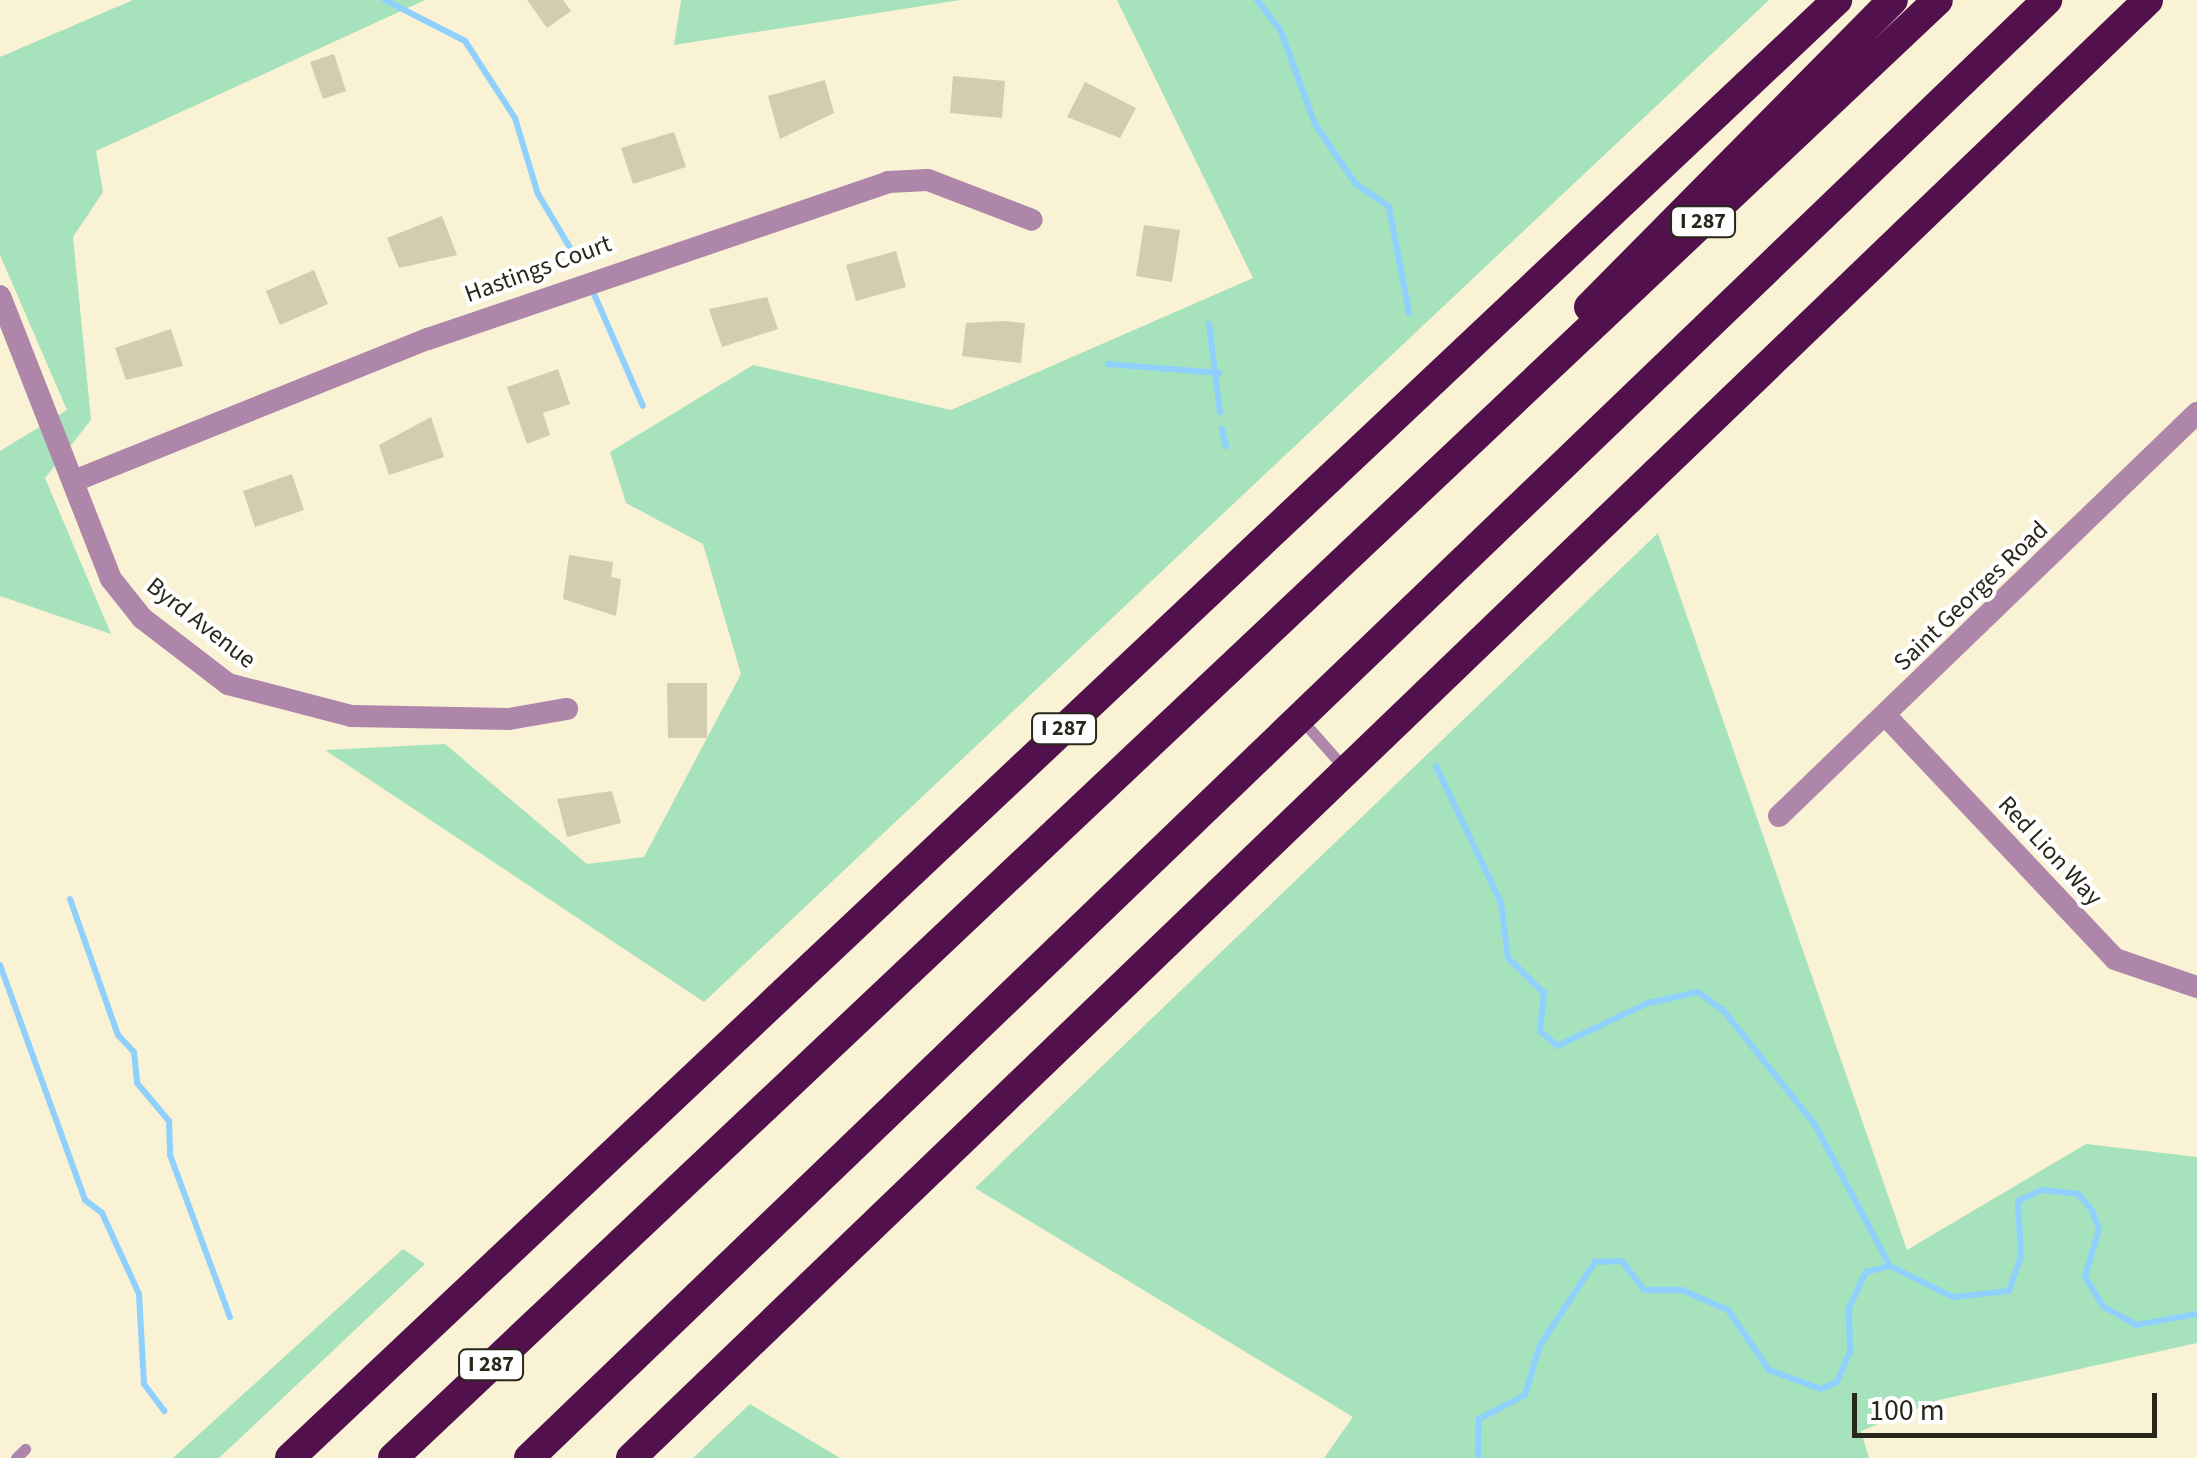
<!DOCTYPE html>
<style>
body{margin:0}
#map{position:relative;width:2197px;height:1458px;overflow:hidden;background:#f9f2d5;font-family:"Source Sans 3",sans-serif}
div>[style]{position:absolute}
.green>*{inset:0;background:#a6e2bb}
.stream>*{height:6px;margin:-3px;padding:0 3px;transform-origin:3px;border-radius:3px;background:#8fd0fd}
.building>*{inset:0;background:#d3ccb0}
.lane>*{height:11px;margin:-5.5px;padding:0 5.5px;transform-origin:5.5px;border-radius:5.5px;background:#ae86a9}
.street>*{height:22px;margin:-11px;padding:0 11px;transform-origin:11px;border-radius:11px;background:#ae86a9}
.highway>*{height:30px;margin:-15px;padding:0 15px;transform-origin:15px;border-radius:15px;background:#52104d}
span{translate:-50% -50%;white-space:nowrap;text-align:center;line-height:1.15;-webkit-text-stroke:8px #fff;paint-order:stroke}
.shield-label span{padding:2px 8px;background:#fff;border:2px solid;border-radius:8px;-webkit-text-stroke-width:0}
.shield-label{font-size:22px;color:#29261b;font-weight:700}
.street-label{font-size:25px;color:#29261b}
.scale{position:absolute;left:1852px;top:1393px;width:305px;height:45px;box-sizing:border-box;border:5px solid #29261b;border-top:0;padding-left:12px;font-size:30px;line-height:35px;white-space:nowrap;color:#29261b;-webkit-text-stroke:8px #fff;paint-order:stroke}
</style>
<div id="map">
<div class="green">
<i style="clip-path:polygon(133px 0,425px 0,96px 151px,103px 192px,73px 237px,91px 420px,45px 478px,111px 634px,0 596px,0 451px,67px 410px,0 255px,0 57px)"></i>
<i style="clip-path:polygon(681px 0,960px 0,674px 45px)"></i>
<i style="clip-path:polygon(1117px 0,1769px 0,704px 1002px,325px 750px,445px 744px,587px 864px,644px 857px,741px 674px,703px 544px,626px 503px,610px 452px,753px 365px,951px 410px,1253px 278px)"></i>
<i style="clip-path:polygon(1658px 533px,1907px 1250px,2086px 1144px,2197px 1157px,2197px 1343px,1939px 1400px,1861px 1431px,1869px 1458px,1324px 1458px,1353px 1417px,975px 1188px)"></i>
<i style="clip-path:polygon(403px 1249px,425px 1264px,219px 1458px,173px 1458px)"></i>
<i style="clip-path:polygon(750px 1404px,840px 1458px,693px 1458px)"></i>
</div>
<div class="stream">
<i style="left:385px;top:0;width:90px;rotate:27.1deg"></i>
<i style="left:465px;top:41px;width:92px;rotate:57deg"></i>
<i style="left:515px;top:118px;width:79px;rotate:73.2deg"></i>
<i style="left:538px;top:194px;width:72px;rotate:59.2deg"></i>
<i style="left:1257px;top:0;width:37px;rotate:52deg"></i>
<i style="left:1280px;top:29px;width:101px;rotate:69.8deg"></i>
<i style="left:1315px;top:124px;width:71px;rotate:55.9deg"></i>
<i style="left:1355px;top:183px;width:42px;rotate:35.2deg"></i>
<i style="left:1389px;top:207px;width:108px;rotate:79.3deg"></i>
<i style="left:594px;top:294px;width:122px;rotate:66.4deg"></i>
<i style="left:1209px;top:324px;width:89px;rotate:82.9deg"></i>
<i style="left:1108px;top:364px;width:112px;rotate:4.6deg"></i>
<i style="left:1222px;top:429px;width:18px;rotate:77deg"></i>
<i style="left:1436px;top:766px;width:152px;rotate:64.6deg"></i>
<i style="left:1501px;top:903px;width:55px;rotate:82.7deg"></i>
<i style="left:1508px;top:958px;width:50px;rotate:44.2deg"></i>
<i style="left:1544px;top:993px;width:38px;rotate:96deg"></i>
<i style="left:1540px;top:1031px;width:23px;rotate:41deg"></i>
<i style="left:1557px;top:1046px;width:101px;rotate:-25.3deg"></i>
<i style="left:1648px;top:1003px;width:51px;rotate:-12.4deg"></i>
<i style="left:1698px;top:992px;width:31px;rotate:36deg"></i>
<i style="left:1723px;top:1010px;width:147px;rotate:51.3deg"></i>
<i style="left:1815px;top:1125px;width:160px;rotate:62deg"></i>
<i style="left:70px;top:899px;width:144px;rotate:70.6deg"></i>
<i style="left:118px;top:1035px;width:23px;rotate:47deg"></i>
<i style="left:134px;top:1052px;width:31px;rotate:84deg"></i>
<i style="left:137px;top:1083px;width:50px;rotate:49.9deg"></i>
<i style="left:169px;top:1121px;width:34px;rotate:88deg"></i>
<i style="left:170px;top:1155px;width:173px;rotate:69.7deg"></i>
<i style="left:0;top:965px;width:250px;rotate:70.1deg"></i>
<i style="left:85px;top:1200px;width:21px;rotate:37deg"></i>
<i style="left:102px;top:1213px;width:89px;rotate:65.4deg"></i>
<i style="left:139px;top:1294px;width:90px;rotate:86.8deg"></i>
<i style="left:144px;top:1384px;width:34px;rotate:53deg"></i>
<i style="left:1478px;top:1458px;width:39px;rotate:-89deg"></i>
<i style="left:1479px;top:1419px;width:52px;rotate:-27.6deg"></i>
<i style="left:1525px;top:1395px;width:52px;rotate:-73.3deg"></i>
<i style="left:1540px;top:1345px;width:100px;rotate:-56.5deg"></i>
<i style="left:1595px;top:1262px;width:27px;rotate:-2deg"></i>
<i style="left:1622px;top:1261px;width:36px;rotate:53deg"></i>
<i style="left:1644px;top:1290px;width:38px"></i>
<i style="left:1682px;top:1290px;width:50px;rotate:23.5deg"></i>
<i style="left:1728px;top:1310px;width:73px;rotate:55.7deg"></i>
<i style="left:1769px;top:1370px;width:55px;rotate:20.1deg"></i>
<i style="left:1821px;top:1389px;width:17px;rotate:-24deg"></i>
<i style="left:1837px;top:1382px;width:33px;rotate:-67deg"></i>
<i style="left:1850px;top:1352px;width:44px;rotate:-91.3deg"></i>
<i style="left:1849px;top:1308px;width:40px;rotate:-65deg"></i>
<i style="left:1866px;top:1272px;width:25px;rotate:-14deg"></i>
<i style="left:1890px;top:1266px;width:70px;rotate:26.2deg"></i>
<i style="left:1953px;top:1297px;width:56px;rotate:-6.1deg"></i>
<i style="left:2009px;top:1291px;width:36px;rotate:-71deg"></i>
<i style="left:2021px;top:1257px;width:56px;rotate:-93.1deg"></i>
<i style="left:2018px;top:1201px;width:26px;rotate:-25deg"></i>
<i style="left:2042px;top:1190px;width:36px;rotate:6deg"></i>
<i style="left:2078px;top:1194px;width:21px;rotate:49deg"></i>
<i style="left:2092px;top:1210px;width:20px;rotate:70deg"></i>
<i style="left:2099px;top:1229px;width:50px;rotate:106.3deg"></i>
<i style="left:2085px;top:1277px;width:36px;rotate:58deg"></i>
<i style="left:2104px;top:1307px;width:37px;rotate:29deg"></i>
<i style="left:2136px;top:1325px;width:62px;rotate:-10.2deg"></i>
</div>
<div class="building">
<i style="clip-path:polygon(527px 0,563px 0,571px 11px,547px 28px)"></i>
<i style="clip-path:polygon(334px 54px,346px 91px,323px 99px,310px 62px)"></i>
<i style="clip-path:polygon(953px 76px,1005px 81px,1002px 118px,950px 113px)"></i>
<i style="clip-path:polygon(825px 80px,834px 113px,780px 139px,768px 96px)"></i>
<i style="clip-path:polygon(1085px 82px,1136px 108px,1120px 138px,1067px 117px)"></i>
<i style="clip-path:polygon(674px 132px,686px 167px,633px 184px,621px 148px)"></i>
<i style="clip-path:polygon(442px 216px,457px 255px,399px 268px,387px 238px)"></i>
<i style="clip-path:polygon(1144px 225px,1180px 230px,1172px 282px,1136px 276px)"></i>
<i style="clip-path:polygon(896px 251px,906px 287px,856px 301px,846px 265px)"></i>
<i style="clip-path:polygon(314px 270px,328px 304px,280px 325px,266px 291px)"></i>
<i style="clip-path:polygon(767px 297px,778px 329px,722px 347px,709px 309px)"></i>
<i style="clip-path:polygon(1003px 321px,1025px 323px,1021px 363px,962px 356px,966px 323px)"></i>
<i style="clip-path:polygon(171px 329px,183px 366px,126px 380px,115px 348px)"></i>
<i style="clip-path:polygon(558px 369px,570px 404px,543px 413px,550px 435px,527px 444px,507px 387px)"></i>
<i style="clip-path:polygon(431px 417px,444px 457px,389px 475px,379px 445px)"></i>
<i style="clip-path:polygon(292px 474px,304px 510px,255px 527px,243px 491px)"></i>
<i style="clip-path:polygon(569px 555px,613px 562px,611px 577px,621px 579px,616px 616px,563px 599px)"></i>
<i style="clip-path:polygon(667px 683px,707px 683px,707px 738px,668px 738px)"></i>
<i style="clip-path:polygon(612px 791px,621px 823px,567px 837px,557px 799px)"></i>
</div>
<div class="lane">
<i style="left:1300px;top:718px;width:69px;rotate:48.5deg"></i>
<i style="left:16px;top:1458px;width:13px;rotate:-45deg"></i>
</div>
<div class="street">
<i style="left:0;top:296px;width:304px;rotate:68.6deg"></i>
<i style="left:111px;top:579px;width:50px;rotate:51.5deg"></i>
<i style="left:142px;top:618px;width:108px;rotate:37.5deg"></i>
<i style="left:228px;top:684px;width:128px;rotate:14.5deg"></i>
<i style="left:352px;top:716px;width:157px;rotate:1.1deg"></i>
<i style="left:509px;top:719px;width:59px;rotate:-9.8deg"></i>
<i style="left:74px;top:481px;width:381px;rotate:-21.9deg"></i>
<i style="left:428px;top:339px;width:486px;rotate:-18.8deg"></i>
<i style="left:888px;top:182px;width:40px;rotate:-2.9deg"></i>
<i style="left:928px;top:180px;width:111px;rotate:21deg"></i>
<i style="left:1886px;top:716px;width:334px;rotate:46.7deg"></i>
<i style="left:2115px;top:959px;width:87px;rotate:18.9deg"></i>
<i style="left:1779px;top:816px;width:581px;rotate:-43.95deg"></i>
</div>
<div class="highway">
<i style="left:1589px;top:307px;width:432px;rotate:-45.3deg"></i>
<i style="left:290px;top:1458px;width:2126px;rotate:-43.3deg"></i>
<i style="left:393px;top:1458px;width:2124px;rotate:-43.34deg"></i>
<i style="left:529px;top:1458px;width:2105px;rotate:-43.84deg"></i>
<i style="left:631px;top:1458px;width:2104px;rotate:-43.86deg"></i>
</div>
<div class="shield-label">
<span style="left:1703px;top:222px">I 287</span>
<span style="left:1064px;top:729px">I 287</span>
<span style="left:491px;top:1365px">I 287</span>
</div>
<div class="street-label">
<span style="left:538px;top:269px;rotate:-20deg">Hastings Court</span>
<span style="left:1971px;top:596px;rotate:-44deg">Saint Georges Road</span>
<span style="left:201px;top:623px;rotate:38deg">Byrd Avenue</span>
<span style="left:2050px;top:851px;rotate:47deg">Red Lion Way</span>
</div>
<div class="scale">100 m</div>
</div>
